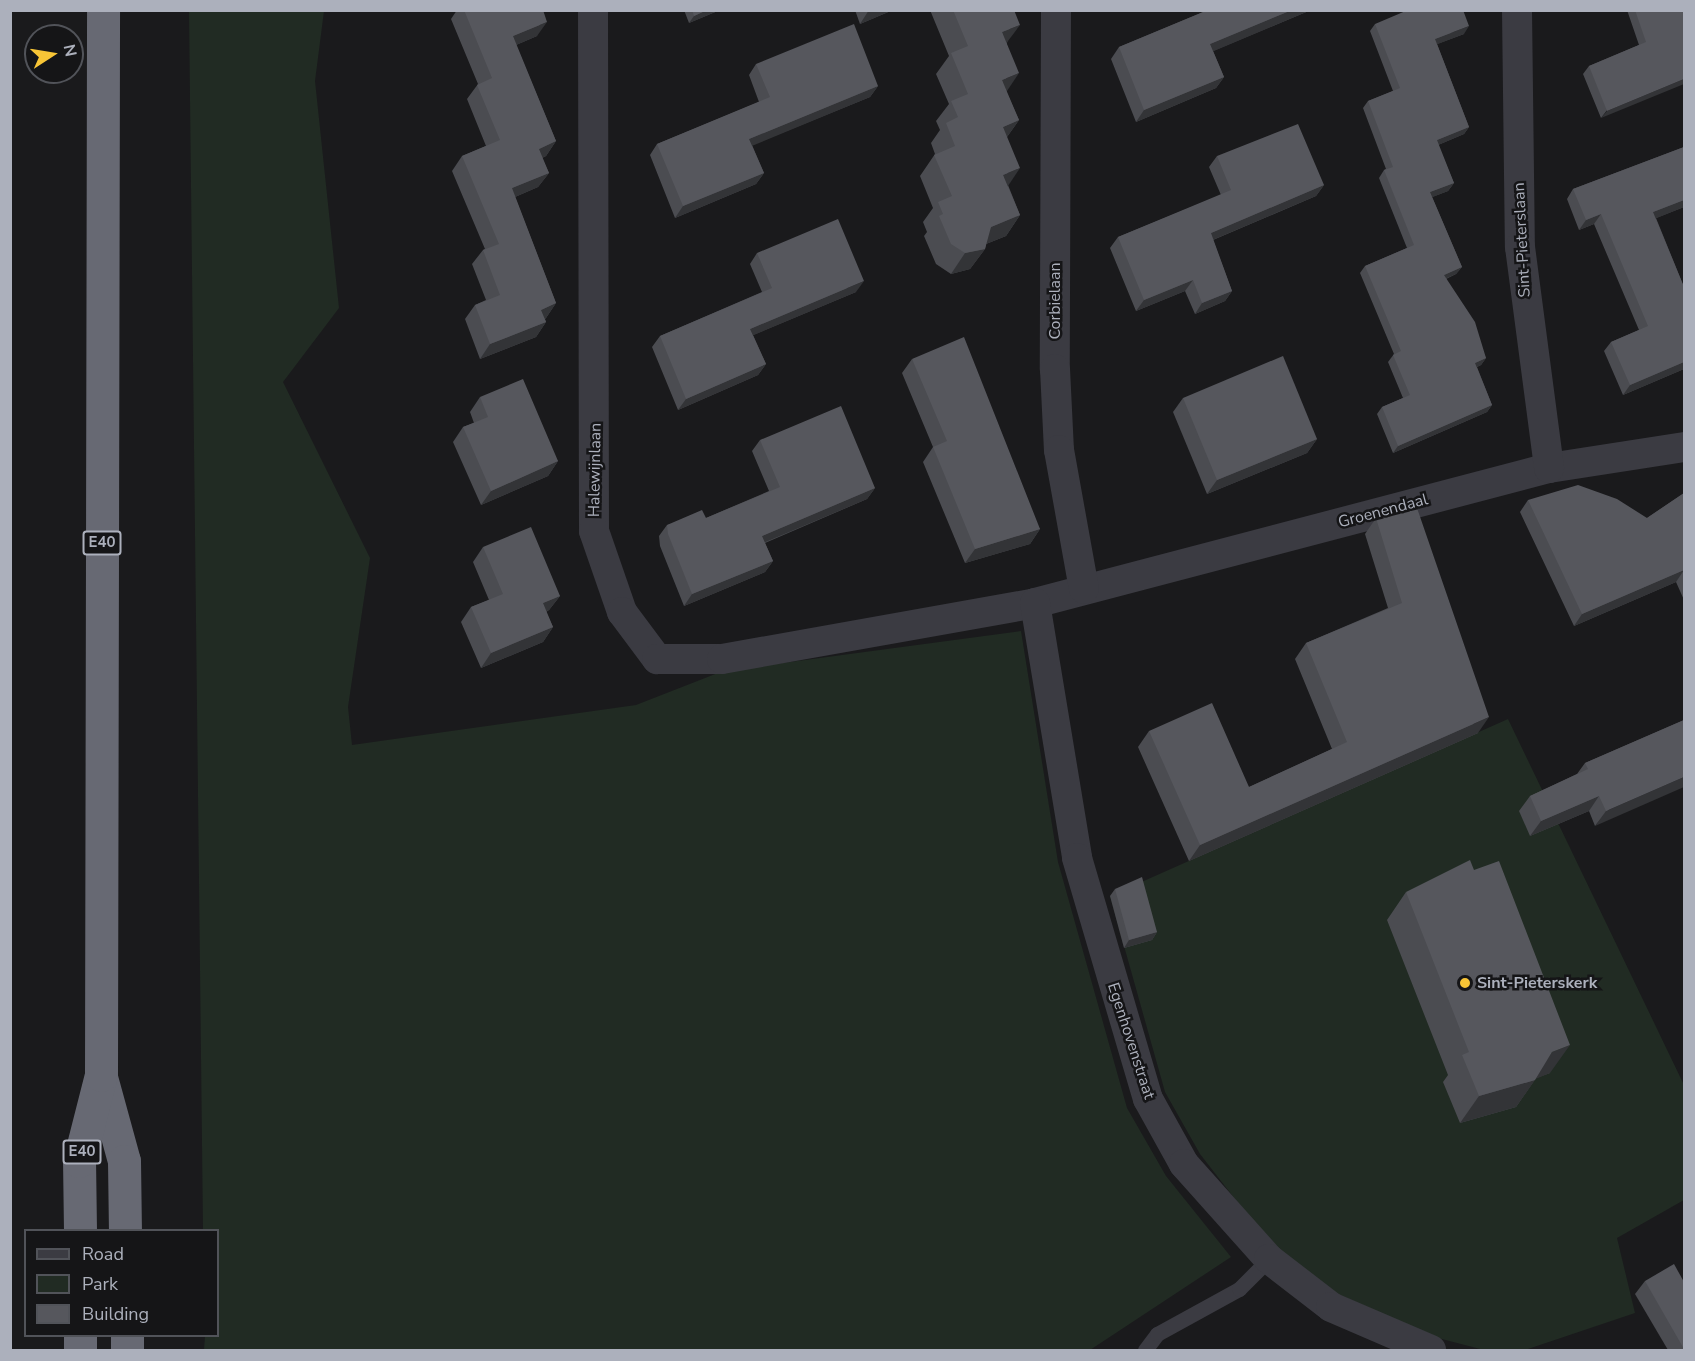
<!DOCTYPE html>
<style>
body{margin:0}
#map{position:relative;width:1695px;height:1361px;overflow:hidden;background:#1a1a1c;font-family:"Nunito Sans",sans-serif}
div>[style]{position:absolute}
.green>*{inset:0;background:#212b23}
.lane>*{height:15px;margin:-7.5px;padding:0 7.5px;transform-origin:7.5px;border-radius:7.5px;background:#3b3b42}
.street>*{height:30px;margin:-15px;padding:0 15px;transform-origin:15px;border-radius:15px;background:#3b3b42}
.highway>*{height:33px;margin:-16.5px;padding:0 16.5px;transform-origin:16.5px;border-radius:16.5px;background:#676973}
.wall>*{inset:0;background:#4b4c51}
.shaded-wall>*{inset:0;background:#333437}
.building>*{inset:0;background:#56575d}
.dots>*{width:16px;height:16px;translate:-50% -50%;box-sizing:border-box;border:3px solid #151517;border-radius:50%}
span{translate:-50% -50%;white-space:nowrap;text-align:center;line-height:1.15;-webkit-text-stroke:5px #151517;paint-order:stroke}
.shield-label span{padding:2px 4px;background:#151517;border:2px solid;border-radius:4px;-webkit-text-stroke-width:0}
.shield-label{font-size:15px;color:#acb0bc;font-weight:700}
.street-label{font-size:16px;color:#acb0bc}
.poi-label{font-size:16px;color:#acb0bc;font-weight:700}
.left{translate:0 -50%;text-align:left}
.frame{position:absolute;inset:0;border:12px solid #acb0bc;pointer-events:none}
.legend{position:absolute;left:24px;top:1229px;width:195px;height:108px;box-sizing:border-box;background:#151517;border:2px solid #515359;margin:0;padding:8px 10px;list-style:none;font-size:18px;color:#acb0bc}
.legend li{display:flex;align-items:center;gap:12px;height:30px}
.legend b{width:30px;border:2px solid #515359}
.north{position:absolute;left:24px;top:24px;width:60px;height:60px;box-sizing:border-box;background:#151517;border:2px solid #515359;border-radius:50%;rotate:78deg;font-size:16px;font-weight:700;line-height:24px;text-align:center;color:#acb0bc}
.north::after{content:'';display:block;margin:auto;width:21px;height:27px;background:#f8c536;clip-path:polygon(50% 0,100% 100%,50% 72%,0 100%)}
</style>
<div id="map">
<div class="green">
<i style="clip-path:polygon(189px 11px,324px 11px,315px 81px,339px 308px,283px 382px,370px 558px,348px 707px,352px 745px,636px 705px,723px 671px,1021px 631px,1058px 862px,1127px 1108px,1166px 1176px,1231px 1257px,1090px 1350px,204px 1350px,205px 1336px,218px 1336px,218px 1230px,203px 1230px)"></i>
<i style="clip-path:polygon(1508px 719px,1684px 1085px,1684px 1200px,1617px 1238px,1635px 1313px,1525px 1350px,1484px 1350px,1438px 1338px,1338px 1294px,1279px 1249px,1242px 1208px,1200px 1154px,1165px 1092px,1110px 896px)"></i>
</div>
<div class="lane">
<i style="left:1145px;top:1350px;width:20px;rotate:-53deg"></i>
<i style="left:1157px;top:1334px;width:94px;rotate:-28.8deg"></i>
<i style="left:1239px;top:1289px;width:42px;rotate:-45deg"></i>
</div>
<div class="street">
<i style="left:593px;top:10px;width:521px;rotate:89.89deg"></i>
<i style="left:594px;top:531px;width:86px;rotate:70.9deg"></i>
<i style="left:622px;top:612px;width:59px;rotate:53.3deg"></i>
<i style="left:657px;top:659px;width:65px"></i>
<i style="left:722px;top:659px;width:318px;rotate:-10.1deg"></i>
<i style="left:1035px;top:603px;width:531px;rotate:-14.72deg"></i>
<i style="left:1549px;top:468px;width:137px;rotate:-8.8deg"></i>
<i style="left:1056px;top:10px;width:359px;rotate:90.2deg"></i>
<i style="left:1055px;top:369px;width:81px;rotate:87.2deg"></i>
<i style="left:1059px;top:450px;width:141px;rotate:79.8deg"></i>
<i style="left:1517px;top:10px;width:237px;rotate:89.3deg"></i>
<i style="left:1520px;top:247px;width:223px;rotate:82.5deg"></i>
<i style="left:1035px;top:603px;width:258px;rotate:80.6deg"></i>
<i style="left:1077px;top:858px;width:251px;rotate:73.6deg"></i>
<i style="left:1148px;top:1099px;width:74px;rotate:61deg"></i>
<i style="left:1184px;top:1164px;width:127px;rotate:48.2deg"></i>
<i style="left:1269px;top:1259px;width:78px;rotate:37.7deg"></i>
<i style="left:1331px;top:1307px;width:109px;rotate:23.3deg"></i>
</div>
<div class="highway">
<i style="left:101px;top:1077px;width:87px;rotate:74.7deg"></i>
<i style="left:124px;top:1161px;width:69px;rotate:89.2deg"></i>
<i style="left:80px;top:1230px;width:69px;rotate:-90.8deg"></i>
<i style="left:79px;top:1161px;width:89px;rotate:-75.7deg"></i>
<i style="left:101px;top:1075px;width:1065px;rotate:-89.89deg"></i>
<i style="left:80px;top:1336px;width:14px;rotate:90deg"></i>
<i style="left:127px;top:1336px;width:14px;rotate:90deg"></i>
</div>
<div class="wall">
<i style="clip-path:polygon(457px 10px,543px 10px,537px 36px,516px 45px,556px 141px,546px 156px,542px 158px,549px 173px,538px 187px,515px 197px,556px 303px,546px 318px,545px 319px,546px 322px,536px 337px,480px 359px,465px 319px,475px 305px,486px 300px,472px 264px,483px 250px,485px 249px,452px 171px,462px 156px,486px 146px,467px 99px,478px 84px,451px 19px)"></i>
<i style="clip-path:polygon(684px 10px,720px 10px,689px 23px)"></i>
<i style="clip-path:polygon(855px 10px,893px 10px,860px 24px)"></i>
<i style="clip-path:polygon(930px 10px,1014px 10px,1007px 43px,1006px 91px,1019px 120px,1007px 137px,1008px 185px,1020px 215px,1006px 236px,986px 244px,985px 249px,970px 269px,951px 274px,936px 264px,924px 236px,927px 232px,923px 222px,933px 208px,920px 176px,935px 154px,931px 143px,940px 130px,936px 121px,949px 104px,936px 74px,949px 56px)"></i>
<i style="clip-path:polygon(1208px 10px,1311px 10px,1213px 51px,1224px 77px,1216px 88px,1136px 122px,1111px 59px,1119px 47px)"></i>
<i style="clip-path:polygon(1627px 10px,1684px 10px,1601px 118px,1583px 74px,1589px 66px,1639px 45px)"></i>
<i style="clip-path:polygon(1375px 24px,1464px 34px,1437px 44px,1469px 127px,1464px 134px,1438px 145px,1454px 183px,1448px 191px,1432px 197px,1462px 267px,1456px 274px,1446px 279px,1486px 358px,1481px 365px,1477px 367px,1492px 405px,1487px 412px,1393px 453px,1377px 414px,1382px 407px,1403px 398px,1388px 362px,1394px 354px,1360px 273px,1365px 266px,1407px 248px,1379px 178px,1384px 170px,1386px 169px,1363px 108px,1368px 101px,1393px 91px,1370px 31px)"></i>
<i style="clip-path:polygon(756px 64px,878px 86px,870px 97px,752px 145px,764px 173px,756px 184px,675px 218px,650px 155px,657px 144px,759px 102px,749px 75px)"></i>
<i style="clip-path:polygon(1684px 147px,1684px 207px,1656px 218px,1684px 287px,1684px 369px,1623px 395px,1604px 351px,1611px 342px,1639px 330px,1594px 224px,1579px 230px,1567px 199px,1573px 189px)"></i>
<i style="clip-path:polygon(1217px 156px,1324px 185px,1316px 196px,1213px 240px,1232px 291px,1225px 301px,1195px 314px,1185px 291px,1136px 311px,1110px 248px,1118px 237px,1221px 195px,1209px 167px)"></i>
<i style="clip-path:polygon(757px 253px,856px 292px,753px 335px,766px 364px,758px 375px,678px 410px,652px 347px,660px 336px,762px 292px,750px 264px)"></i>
<i style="clip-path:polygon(912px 359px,1040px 529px,1030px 544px,965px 563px,923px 462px,933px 447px,902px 373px)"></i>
<i style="clip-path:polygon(480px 397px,558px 461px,548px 476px,481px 505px,453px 442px,463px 427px,474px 423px,470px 412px)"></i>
<i style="clip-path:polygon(1183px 398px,1317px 439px,1307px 453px,1207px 494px,1173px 412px)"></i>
<i style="clip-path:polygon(760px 440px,875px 488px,867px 499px,765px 543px,773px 561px,765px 572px,684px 606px,660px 546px,659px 536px,667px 525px,706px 518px,769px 491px,752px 451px)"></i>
<i style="clip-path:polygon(1684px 493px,1684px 600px,1676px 582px,1574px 626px,1520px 512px,1528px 500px,1647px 518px)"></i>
<i style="clip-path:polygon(1376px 518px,1478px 733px,1189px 861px,1138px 747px,1149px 731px,1249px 787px,1332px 749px,1295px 659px,1306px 643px,1388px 608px,1365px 534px)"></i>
<i style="clip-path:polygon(483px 547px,560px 596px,549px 610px,546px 612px,553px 627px,543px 642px,481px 668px,461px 622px,471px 607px,489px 600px,473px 562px)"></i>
<i style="clip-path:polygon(1684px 720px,1595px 826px,1589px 811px,1530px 836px,1519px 811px,1530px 796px,1577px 774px,1585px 763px)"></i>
<i style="clip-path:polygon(1115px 889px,1157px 932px,1152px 940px,1124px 948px,1110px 896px)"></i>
<i style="clip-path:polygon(1406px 892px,1550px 1073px,1536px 1078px,1516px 1107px,1460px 1123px,1443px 1082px,1448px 1075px,1387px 920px)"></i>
<i style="clip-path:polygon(1645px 1281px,1684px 1282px,1684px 1350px,1668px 1350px,1635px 1294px)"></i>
</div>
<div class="shaded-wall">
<i style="clip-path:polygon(707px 10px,720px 10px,689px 23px,694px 16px)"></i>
<i style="clip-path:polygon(869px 10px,893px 10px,860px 24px)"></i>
<i style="clip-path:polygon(1292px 10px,1311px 10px,1202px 56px,1210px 44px)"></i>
<i style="clip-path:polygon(547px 22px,537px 36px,502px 51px,513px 36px)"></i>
<i style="clip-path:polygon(1020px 25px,1005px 45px,1002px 32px)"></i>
<i style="clip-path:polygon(1469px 26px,1464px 34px,1430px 47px,1435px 39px)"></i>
<i style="clip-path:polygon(1019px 73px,1005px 94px,1002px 80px)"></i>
<i style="clip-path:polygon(1224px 77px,1216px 88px,1136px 122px,1144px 110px)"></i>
<i style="clip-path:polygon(1684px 79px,1684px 84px,1601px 118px,1607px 111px)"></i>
<i style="clip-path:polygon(878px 86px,870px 97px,742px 150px,749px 139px)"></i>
<i style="clip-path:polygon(1019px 120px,1004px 141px,1003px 127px)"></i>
<i style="clip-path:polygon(1469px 127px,1464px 134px,1431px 148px,1437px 140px)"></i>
<i style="clip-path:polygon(556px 141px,546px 156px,529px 164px,539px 149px)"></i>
<i style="clip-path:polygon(1020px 168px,1006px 189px,1003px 175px)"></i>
<i style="clip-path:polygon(549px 173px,538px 187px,501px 203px,512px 188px)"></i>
<i style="clip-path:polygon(764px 173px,756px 184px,675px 218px,683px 206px)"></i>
<i style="clip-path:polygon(1454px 183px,1448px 191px,1425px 200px,1430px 192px)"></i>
<i style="clip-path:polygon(1324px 185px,1316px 196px,1203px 244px,1211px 233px)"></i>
<i style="clip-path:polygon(1684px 200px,1684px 207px,1647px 222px,1653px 212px)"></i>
<i style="clip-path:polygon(1601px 214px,1594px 224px,1579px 230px,1586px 220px)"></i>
<i style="clip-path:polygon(1020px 215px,1006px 236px,976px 248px,991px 227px)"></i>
<i style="clip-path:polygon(985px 249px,970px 269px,951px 274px,965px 253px)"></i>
<i style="clip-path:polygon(1462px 267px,1456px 274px,1438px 282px,1444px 275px)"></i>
<i style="clip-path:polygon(1193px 280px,1185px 291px,1136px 311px,1144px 300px)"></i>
<i style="clip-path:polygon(864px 281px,856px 292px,742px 340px,750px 329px)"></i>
<i style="clip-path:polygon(1232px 291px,1225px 301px,1195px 314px,1202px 303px)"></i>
<i style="clip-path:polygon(556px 303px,546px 318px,531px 324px,541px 310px)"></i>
<i style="clip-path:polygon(546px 322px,536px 337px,480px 359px,490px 344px)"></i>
<i style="clip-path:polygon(1486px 358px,1481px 365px,1470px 370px,1475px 363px)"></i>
<i style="clip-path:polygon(1684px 362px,1684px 369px,1623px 395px,1630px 385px)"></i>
<i style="clip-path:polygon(766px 364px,758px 375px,678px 410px,686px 399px)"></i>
<i style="clip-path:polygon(1492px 405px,1487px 412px,1393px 453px,1398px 446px)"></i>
<i style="clip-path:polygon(1317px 439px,1307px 453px,1207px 494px,1217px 480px)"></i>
<i style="clip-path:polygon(558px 461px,548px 476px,481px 505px,491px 491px)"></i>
<i style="clip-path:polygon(875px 488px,867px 499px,754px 547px,762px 536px)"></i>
<i style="clip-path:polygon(1040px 529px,1030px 544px,965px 563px,975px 549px)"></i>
<i style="clip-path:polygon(773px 561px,765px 572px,684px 606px,692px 594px)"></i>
<i style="clip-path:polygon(1684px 570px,1676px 582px,1574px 626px,1582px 614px)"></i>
<i style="clip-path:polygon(560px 596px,549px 610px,532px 618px,543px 603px)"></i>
<i style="clip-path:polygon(553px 627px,543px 642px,481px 668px,491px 653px)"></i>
<i style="clip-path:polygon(1489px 717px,1478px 733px,1189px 861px,1200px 845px)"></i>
<i style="clip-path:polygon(1684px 777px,1684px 787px,1595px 826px,1606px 811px)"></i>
<i style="clip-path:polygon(1599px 796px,1589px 811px,1530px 836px,1541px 821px)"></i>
<i style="clip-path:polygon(1157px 932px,1152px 940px,1124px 948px,1129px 940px)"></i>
<i style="clip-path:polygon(1570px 1045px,1550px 1073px,1533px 1080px,1552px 1052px)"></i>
<i style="clip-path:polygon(1535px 1080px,1516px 1107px,1460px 1123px,1479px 1096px)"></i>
</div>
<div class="building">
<i style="clip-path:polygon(464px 10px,543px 10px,547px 22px,513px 36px,556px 141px,539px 149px,549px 173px,512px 188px,556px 303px,541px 310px,546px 322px,490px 344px,475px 305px,500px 295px,483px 250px,499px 244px,462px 156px,500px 140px,477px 85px,492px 78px)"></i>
<i style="clip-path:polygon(692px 10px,707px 10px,694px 16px)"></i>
<i style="clip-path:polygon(953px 10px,1014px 10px,1020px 25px,1002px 32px,1019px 73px,1002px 80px,1019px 120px,1003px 127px,1020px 168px,1003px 175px,1020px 215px,991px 227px,985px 249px,965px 253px,951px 244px,939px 216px,943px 214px,938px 202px,952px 196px,934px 155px,955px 146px,946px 123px,958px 117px,951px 101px,968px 94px,951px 53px,968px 46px)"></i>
<i style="clip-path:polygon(1208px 10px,1292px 10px,1210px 44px,1224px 77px,1144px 110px,1119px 47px)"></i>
<i style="clip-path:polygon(1408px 10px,1463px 10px,1469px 26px,1435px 39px,1469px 127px,1437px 140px,1454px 183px,1430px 192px,1462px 267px,1444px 275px,1475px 322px,1486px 358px,1475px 363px,1492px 405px,1398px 446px,1382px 407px,1410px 395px,1393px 355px,1401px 351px,1365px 266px,1414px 245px,1384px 170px,1393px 167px,1368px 101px,1400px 88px,1375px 24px)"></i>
<i style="clip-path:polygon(1635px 10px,1684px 10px,1684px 79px,1607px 111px,1589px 66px,1646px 42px)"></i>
<i style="clip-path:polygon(854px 24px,878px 86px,749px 139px,764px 173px,683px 206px,657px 144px,770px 97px,756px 64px)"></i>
<i style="clip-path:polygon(1298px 124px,1324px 185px,1211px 233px,1232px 291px,1202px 303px,1193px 280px,1144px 300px,1118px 237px,1231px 190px,1217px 156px)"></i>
<i style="clip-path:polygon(1684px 147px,1684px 200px,1653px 212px,1684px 287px,1684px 362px,1630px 385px,1611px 342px,1648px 326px,1601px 214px,1586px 220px,1573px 189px)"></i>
<i style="clip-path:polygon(838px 219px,864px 281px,750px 329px,766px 364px,686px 399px,660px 336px,772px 288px,757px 253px)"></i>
<i style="clip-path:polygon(964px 337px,1040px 529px,975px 549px,933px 447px,947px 441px,912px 359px)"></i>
<i style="clip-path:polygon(1283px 356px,1317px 439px,1217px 480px,1183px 398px)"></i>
<i style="clip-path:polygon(523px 379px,558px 461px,491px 491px,463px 427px,488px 417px,480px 397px)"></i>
<i style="clip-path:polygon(841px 406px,875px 488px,762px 536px,773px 561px,692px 594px,668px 534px,667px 525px,702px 510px,706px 518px,780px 487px,760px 440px)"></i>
<i style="clip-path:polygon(1578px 485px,1617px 499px,1647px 518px,1684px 493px,1684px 570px,1582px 614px,1528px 500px)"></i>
<i style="clip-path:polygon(1417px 508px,1489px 717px,1200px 845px,1149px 731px,1212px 703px,1249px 787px,1347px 742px,1306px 643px,1402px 603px,1376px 518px)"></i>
<i style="clip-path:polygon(531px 527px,560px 596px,543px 603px,553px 627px,491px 653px,471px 607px,503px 594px,483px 547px)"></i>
<i style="clip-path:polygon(1684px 720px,1684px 777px,1606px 811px,1599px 796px,1541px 821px,1530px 796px,1588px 769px,1585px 763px)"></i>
<i style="clip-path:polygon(1470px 860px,1474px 870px,1499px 861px,1570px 1045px,1552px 1052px,1535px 1080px,1479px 1096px,1462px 1055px,1469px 1052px,1406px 892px)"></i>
<i style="clip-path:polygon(1142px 877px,1157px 932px,1129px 940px,1115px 889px)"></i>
<i style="clip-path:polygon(1674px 1264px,1684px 1282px,1684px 1349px,1645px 1281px)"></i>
</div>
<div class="dots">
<i style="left:1465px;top:983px;background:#f8c536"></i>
</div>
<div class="shield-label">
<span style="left:102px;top:543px">E40</span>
<span style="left:82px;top:1152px">E40</span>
</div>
<div class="street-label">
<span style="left:1522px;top:240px;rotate:-93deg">Sint-Pieterslaan</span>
<span style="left:1055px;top:301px;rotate:-90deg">Corbielaan</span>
<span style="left:595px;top:470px;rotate:-89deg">Halewijnlaan</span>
<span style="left:1383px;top:511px;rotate:-15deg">Groenendaal</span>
<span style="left:1131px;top:1041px;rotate:72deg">Egenhovenstraat</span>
</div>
<div class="poi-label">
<span class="left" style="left:1477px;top:983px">Sint-Pieterskerk</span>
</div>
<div class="frame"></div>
<ul class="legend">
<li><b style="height:8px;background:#3b3b42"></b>Road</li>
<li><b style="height:16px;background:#212b23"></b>Park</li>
<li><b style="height:16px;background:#56575d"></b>Building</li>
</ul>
<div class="north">N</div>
</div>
